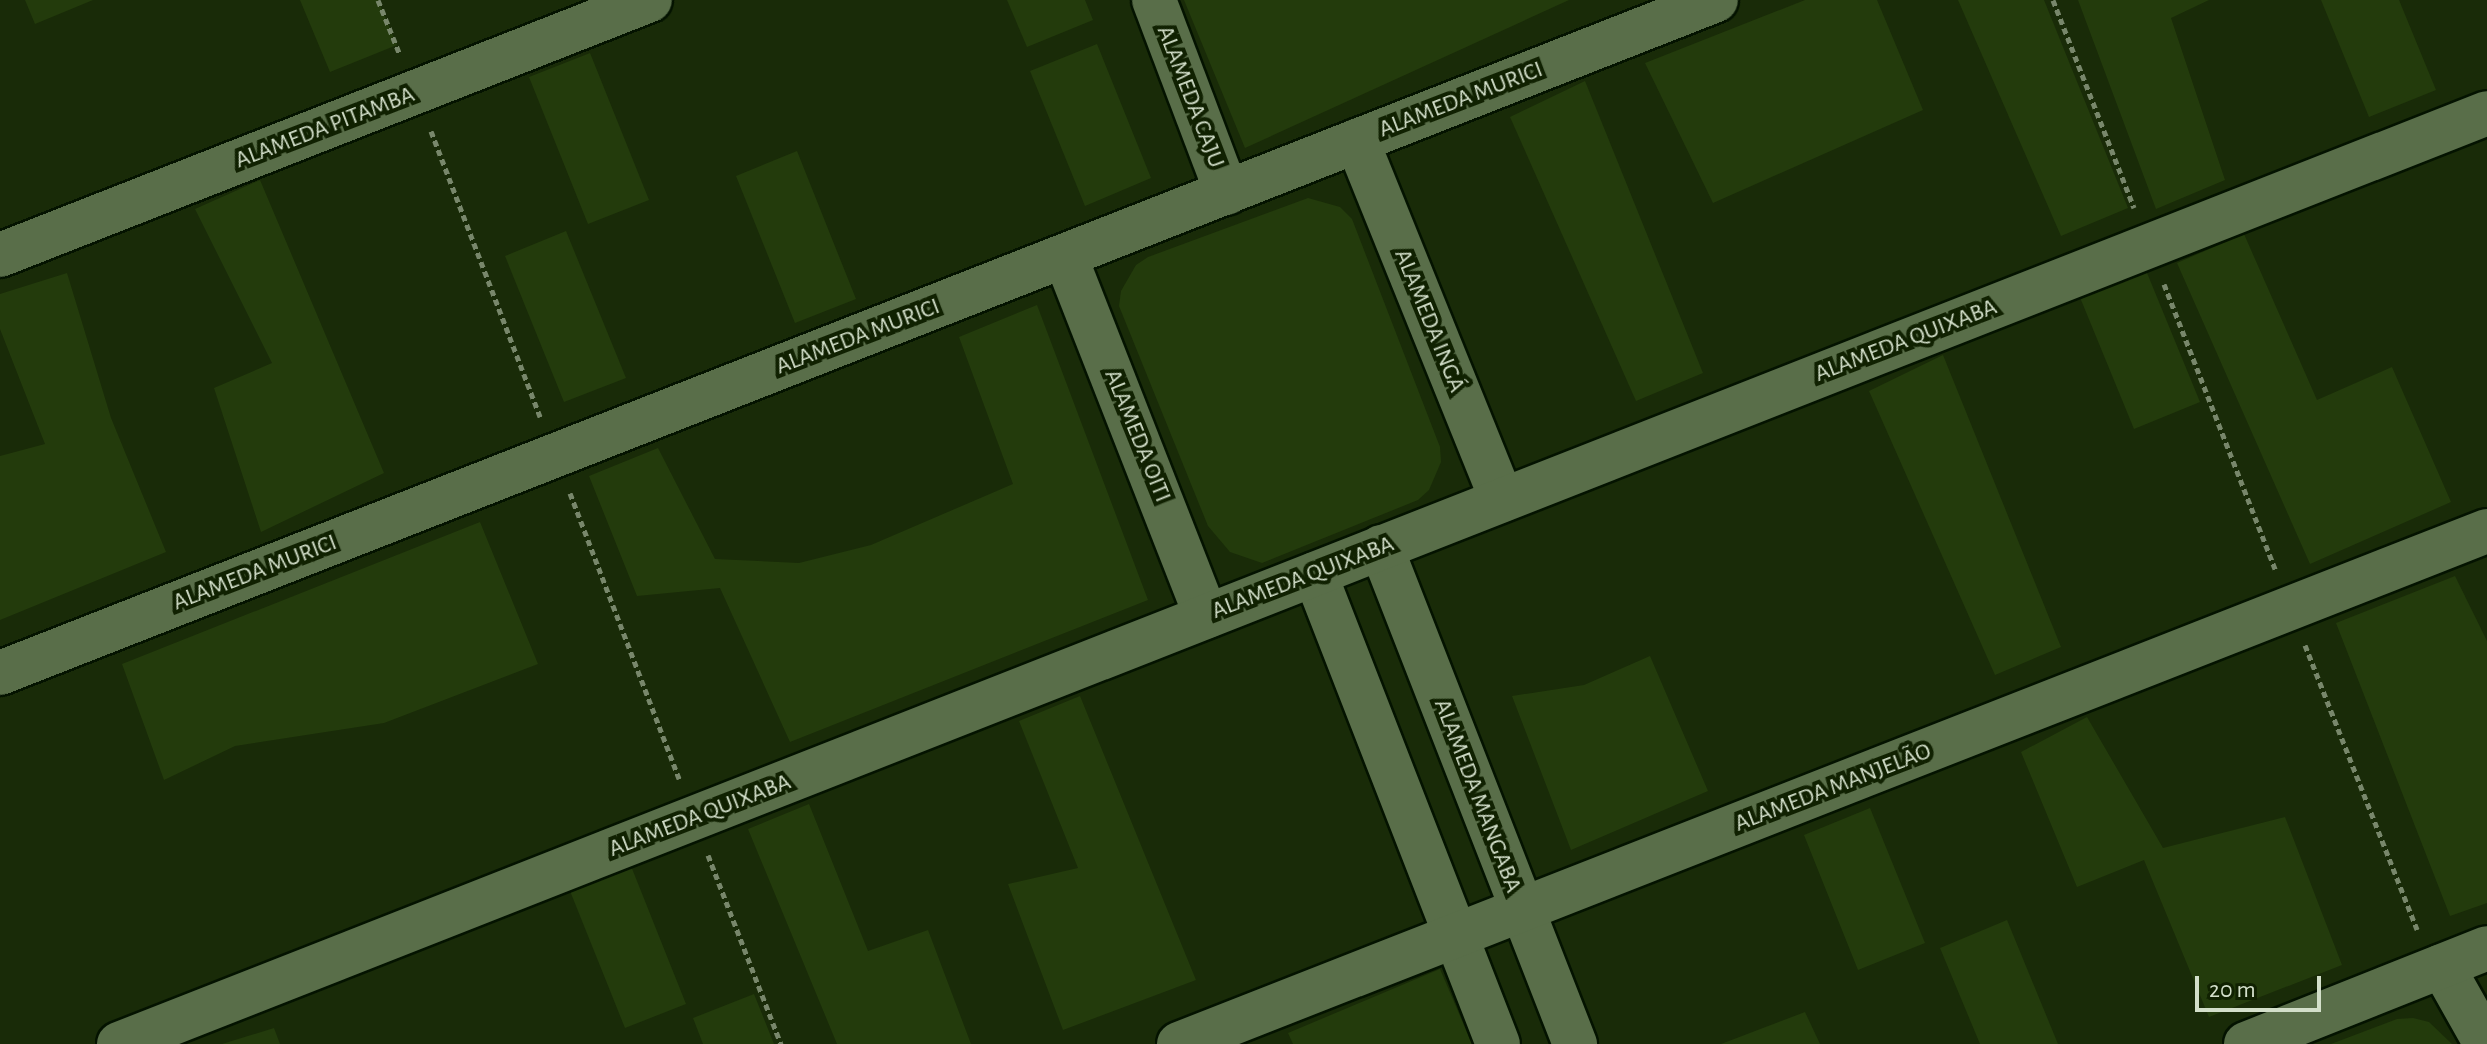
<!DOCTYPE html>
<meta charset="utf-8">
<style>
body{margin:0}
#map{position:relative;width:2487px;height:1044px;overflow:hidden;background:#192b08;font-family:"Alegreya Sans",sans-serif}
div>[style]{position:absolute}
.green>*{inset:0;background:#233b0c}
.path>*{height:5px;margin-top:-2.5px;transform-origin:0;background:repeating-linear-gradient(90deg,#78876b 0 6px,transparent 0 10px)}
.roads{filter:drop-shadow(2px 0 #041300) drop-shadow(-2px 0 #041300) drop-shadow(0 2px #041300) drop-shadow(0 -2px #041300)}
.minor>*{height:44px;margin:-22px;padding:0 22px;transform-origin:22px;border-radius:22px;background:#596e49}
span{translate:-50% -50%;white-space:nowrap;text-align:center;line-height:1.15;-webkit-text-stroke:8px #102101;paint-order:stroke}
.street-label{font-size:24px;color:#d3dfca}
.scale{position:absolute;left:2195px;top:976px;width:126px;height:36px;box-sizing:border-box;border:4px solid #d3dfca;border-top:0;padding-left:10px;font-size:24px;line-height:28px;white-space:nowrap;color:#d3dfca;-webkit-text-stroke:6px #102101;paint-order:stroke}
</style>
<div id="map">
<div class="green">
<i style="clip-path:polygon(25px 0,93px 0,35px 24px)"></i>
<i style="clip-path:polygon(300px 0,378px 0,397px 45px,330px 72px)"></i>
<i style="clip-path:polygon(1007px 0,1085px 0,1093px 20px,1027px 47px)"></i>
<i style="clip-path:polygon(1184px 0,1569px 0,1245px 148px)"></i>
<i style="clip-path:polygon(1805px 0,1877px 0,1923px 110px,1713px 203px,1645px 63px)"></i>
<i style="clip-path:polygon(1958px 0,2044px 0,2128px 208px,2061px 236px)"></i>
<i style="clip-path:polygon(2078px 0,2209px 0,2171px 18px,2225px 180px,2156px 209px)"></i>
<i style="clip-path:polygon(2321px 0,2399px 0,2436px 90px,2369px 117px)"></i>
<i style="clip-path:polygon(1097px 44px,1151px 178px,1085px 206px,1030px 71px)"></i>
<i style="clip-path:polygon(590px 53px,649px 200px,588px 224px,529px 77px)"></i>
<i style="clip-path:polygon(1585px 81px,1703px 373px,1636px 401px,1510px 117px)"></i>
<i style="clip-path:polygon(797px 151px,856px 299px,795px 323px,736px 176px)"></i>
<i style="clip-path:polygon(260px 180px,384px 473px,261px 532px,214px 388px,272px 363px,195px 209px)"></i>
<i style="clip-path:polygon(1308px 198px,1340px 207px,1352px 219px,1440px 447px,1441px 462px,1429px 490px,1418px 500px,1262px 563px,1230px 552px,1208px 526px,1119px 306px,1121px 291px,1136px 265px,1148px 257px)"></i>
<i style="clip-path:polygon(566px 231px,626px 378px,564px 402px,505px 256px)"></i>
<i style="clip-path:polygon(2244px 234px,2317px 400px,2392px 367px,2451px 502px,2310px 564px,2177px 263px)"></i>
<i style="clip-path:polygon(2145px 268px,2200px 402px,2134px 429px,2079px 295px)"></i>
<i style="clip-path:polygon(67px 273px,111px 418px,166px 552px,0 620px,0 456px,45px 444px,0 329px,0 294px)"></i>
<i style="clip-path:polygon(1037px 305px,1148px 600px,790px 742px,720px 588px,637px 596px,589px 476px,658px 448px,715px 559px,799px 563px,871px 545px,1013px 484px,959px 337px)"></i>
<i style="clip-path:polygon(1943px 355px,2061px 647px,1995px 675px,1869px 391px)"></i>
<i style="clip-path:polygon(480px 522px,538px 664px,384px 723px,235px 746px,164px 780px,122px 664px)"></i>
<i style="clip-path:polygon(2455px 576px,2487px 641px,2487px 903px,2450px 916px,2336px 623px)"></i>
<i style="clip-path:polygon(1650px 656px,1708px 791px,1571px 850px,1512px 696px,1584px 685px)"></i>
<i style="clip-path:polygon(1080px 696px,1196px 980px,1063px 1030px,1008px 884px,1078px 868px,1019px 721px)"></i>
<i style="clip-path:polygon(2087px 717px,2163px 848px,2285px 817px,2342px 965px,2209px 1017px,2144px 860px,2077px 887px,2021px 752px)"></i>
<i style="clip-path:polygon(809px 804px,868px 951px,928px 930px,971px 1044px,837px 1044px,748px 829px)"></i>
<i style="clip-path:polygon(1870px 808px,1925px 943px,1858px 970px,1804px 835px)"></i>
<i style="clip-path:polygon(627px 856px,686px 1004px,625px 1028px,566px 881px)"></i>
<i style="clip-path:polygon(2007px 920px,2058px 1044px,1980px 1044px,1940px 948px)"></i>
<i style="clip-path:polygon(1440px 969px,1472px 1044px,1293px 1044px,1288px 1033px)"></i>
<i style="clip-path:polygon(754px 994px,774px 1044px,703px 1044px,693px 1018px)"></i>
<i style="clip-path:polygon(1805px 1012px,1820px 1044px,1721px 1044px)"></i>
<i style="clip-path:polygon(2413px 1018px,2429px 1022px,2452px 1044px,2331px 1044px,2397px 1019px)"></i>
<i style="clip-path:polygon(274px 1028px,280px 1044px,222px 1044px)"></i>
</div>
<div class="path">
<i style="left:378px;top:0;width:59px;rotate:68.2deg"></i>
<i style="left:2053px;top:0;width:223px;rotate:68.7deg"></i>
<i style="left:431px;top:131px;width:306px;rotate:69.1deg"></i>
<i style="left:2164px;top:284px;width:306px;rotate:68.7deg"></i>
<i style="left:570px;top:493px;width:306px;rotate:69.1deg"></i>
<i style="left:2305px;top:645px;width:306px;rotate:68.5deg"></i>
<i style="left:708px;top:855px;width:203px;rotate:68.9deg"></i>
</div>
<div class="roads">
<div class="minor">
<i style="left:1154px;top:0;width:206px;rotate:69.3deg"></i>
<i style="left:1357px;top:141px;width:387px;rotate:68deg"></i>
<i style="left:0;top:255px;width:698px;rotate:-21.42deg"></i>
<i style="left:1065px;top:256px;width:387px;rotate:68.6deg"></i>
<i style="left:1381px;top:547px;width:534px;rotate:68.68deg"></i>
<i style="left:1315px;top:574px;width:504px;rotate:68.73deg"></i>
<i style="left:0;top:673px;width:1843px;rotate:-21.41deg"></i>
<i style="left:2442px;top:966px;width:90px;rotate:60.6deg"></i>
<i style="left:119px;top:1044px;width:2544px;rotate:-21.46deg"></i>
<i style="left:1179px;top:1044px;width:1405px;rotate:-21.42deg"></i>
<i style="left:2246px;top:1044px;width:259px;rotate:-21.7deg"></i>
</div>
</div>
<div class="street-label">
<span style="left:1190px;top:97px;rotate:69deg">ALAMEDA CAJU</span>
<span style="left:1461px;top:100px;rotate:-21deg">ALAMEDA MURICI</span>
<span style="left:325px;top:128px;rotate:-21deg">ALAMEDA PITAMBA</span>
<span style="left:1429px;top:321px;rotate:68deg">ALAMEDA INGÁ</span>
<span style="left:858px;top:337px;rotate:-21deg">ALAMEDA MURICI</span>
<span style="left:1906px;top:341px;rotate:-21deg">ALAMEDA QUIXABA</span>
<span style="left:1137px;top:436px;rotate:68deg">ALAMEDA OITI</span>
<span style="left:255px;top:573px;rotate:-21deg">ALAMEDA MURICI</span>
<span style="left:1303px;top:578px;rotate:-21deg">ALAMEDA QUIXABA</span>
<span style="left:1833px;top:788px;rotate:-21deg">ALAMEDA MANJELÃO</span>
<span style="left:1477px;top:796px;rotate:69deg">ALAMEDA MANGABA</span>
<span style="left:700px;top:816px;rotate:-21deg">ALAMEDA QUIXABA</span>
</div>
<div class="scale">20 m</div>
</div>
